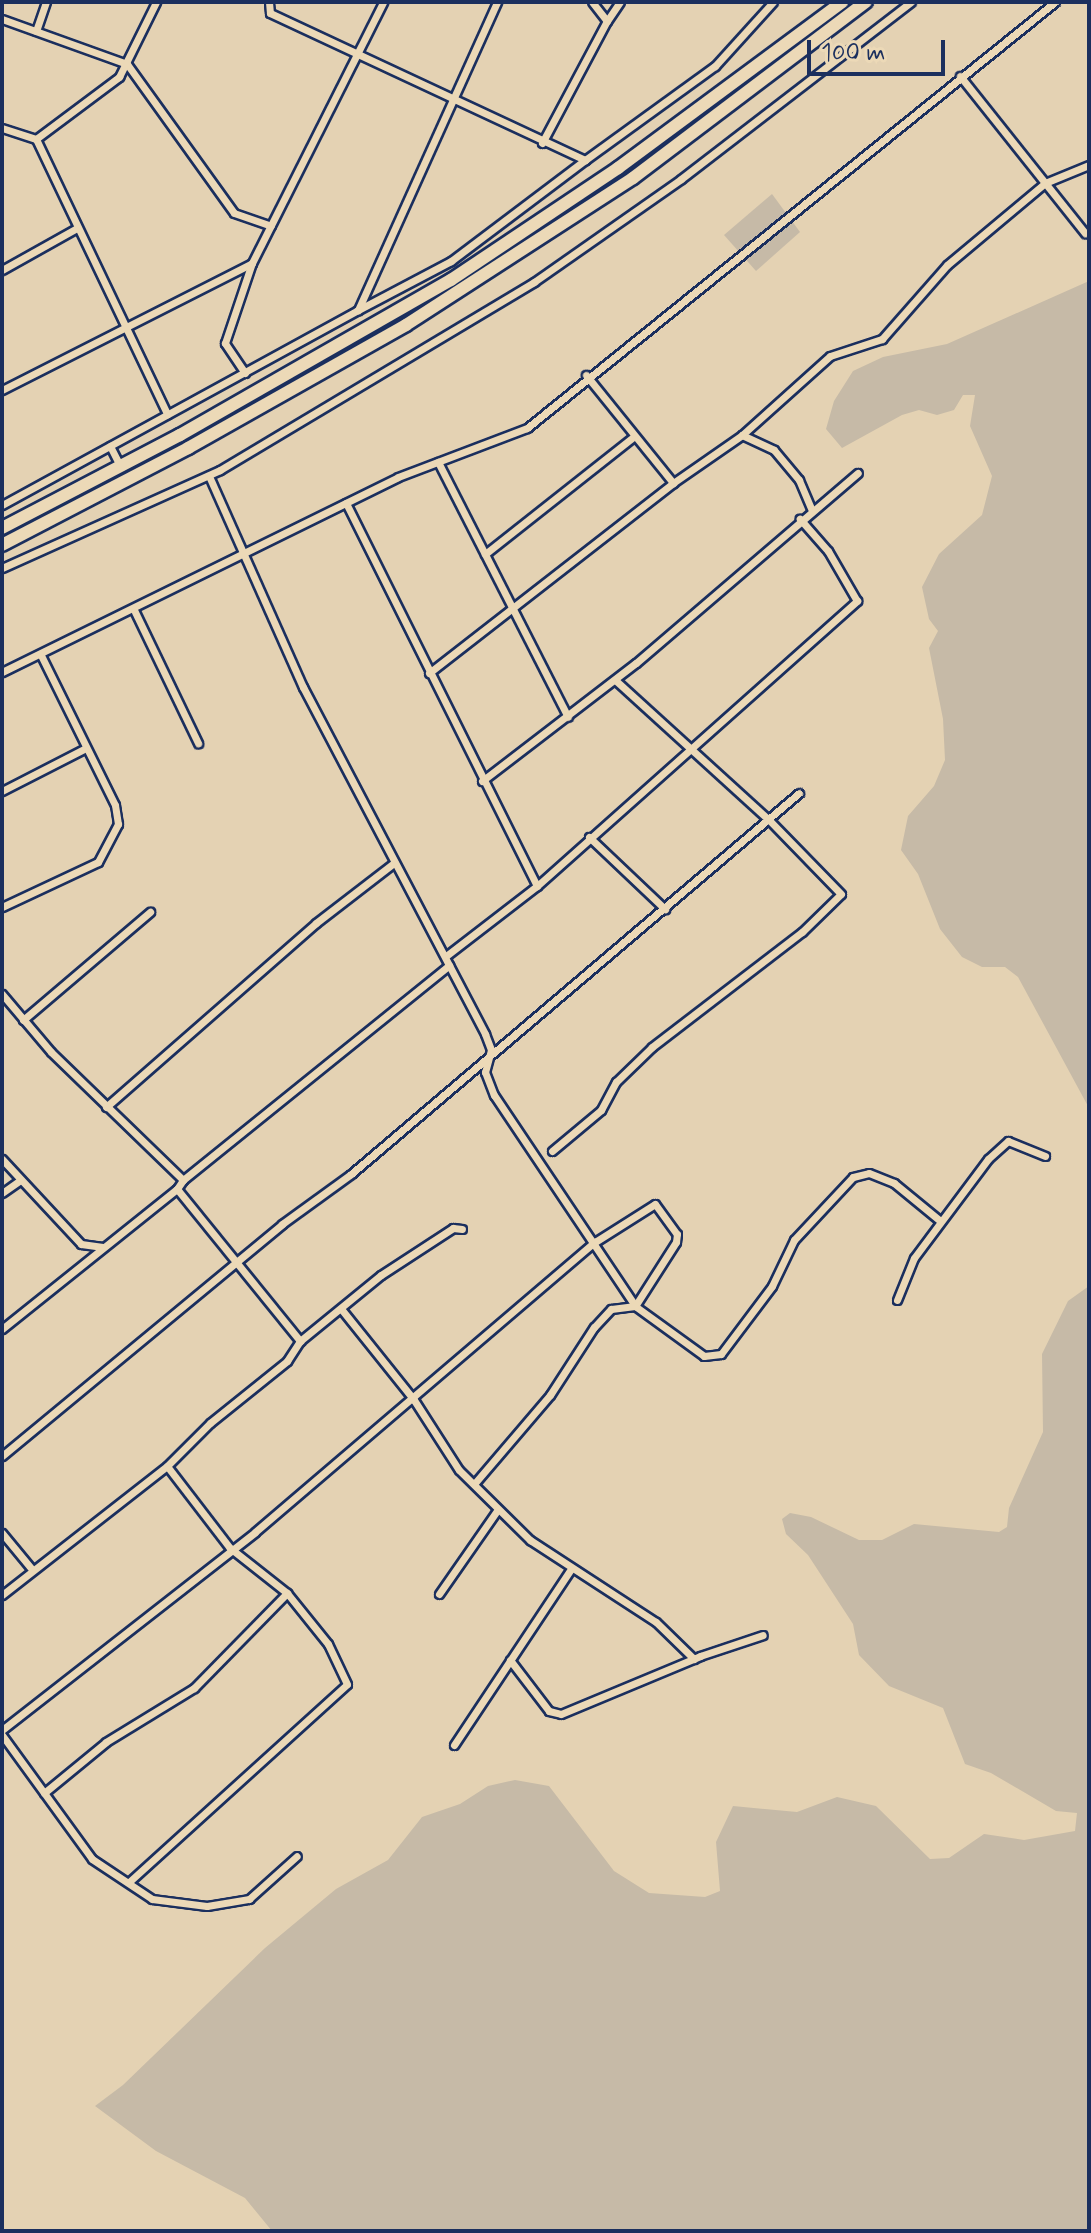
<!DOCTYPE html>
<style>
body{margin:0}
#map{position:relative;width:1091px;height:2233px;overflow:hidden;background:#e4d2b3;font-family:Mynerve,sans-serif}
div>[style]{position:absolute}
.green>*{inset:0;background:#c6baa7}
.roads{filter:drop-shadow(2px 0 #1b2f5e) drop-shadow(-2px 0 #1b2f5e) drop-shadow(0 2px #1b2f5e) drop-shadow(0 -2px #1b2f5e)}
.minor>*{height:7px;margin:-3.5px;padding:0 3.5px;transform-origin:3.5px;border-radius:3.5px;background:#ecd9b7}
.primary>*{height:12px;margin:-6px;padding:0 6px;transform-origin:6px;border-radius:6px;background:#ecd9b7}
span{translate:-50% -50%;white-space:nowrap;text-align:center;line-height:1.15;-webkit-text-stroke:8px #ecd9b7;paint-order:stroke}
.frame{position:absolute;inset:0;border:4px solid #1b2f5e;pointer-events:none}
.scale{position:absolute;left:807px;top:40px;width:138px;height:36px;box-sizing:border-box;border:4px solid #1b2f5e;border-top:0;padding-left:10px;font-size:24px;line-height:28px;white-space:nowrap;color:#1b2f5e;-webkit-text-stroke:6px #ecd9b7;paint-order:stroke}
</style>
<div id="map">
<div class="green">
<i style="clip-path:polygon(772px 194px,800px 232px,756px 271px,724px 235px)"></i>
<i style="clip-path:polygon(1089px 281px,1089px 1108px,1018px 977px,1005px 967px,982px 967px,962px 957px,940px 929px,918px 874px,901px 850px,908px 816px,934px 786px,945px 760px,943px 719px,929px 648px,938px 631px,929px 619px,922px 587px,939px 554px,982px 515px,992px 476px,970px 426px,975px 395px,963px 395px,954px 410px,937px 415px,919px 410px,902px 415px,842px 448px,826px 429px,834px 401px,853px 371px,883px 357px,947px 344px)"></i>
<i style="clip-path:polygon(1089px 1286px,1089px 2231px,272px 2231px,245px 2198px,156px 2151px,95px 2106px,123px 2085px,265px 1948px,336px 1889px,388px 1860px,422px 1817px,460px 1804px,488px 1786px,515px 1780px,549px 1786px,614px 1871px,649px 1893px,705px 1897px,720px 1891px,716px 1842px,733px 1806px,797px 1812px,837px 1797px,876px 1806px,930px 1859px,949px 1858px,984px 1834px,1024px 1840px,1075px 1831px,1077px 1813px,1056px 1811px,991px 1773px,965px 1764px,943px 1708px,889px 1686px,859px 1655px,853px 1624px,808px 1555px,786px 1534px,782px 1519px,790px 1513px,811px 1517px,859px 1540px,882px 1540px,914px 1524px,999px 1532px,1007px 1527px,1009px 1508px,1043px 1432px,1042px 1354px,1068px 1301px)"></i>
</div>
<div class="roads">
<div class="minor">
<i style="left:269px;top:2px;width:11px;rotate:85deg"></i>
<i style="left:270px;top:13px;width:348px;rotate:25deg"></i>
<i style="left:585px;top:160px;width:168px;rotate:143deg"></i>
<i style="left:451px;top:261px;width:105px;rotate:152.2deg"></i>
<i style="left:2px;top:19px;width:133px;rotate:19.8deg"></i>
<i style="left:127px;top:64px;width:183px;rotate:54.3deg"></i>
<i style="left:234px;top:213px;width:39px;rotate:19deg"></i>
<i style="left:607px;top:21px;width:23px;rotate:-56deg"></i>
<i style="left:36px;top:31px;width:31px;rotate:-71deg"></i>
<i style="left:960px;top:76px;width:201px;rotate:51.5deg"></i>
<i style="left:2px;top:128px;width:36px;rotate:18deg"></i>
<i style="left:36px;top:139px;width:305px;rotate:64.5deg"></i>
<i style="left:36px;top:139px;width:104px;rotate:-36.8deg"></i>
<i style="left:119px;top:77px;width:84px;rotate:-63.7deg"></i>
<i style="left:542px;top:143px;width:138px;rotate:-62deg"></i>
<i style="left:607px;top:21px;width:24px;rotate:-128deg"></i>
<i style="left:585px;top:160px;width:160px;rotate:-35.9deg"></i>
<i style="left:715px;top:66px;width:86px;rotate:-47.8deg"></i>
<i style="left:2px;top:270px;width:84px;rotate:-29.3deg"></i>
<i style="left:245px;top:373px;width:36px;rotate:-124deg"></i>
<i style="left:225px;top:343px;width:84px;rotate:-71.4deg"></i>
<i style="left:586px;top:375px;width:139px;rotate:51.1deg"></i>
<i style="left:2px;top:390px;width:280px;rotate:-26.9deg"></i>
<i style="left:252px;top:263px;width:292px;rotate:-63.3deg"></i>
<i style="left:742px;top:435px;width:35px;rotate:25deg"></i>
<i style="left:774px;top:450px;width:39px;rotate:50deg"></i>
<i style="left:799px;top:480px;width:33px;rotate:67deg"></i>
<i style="left:110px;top:446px;width:22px;rotate:63deg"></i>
<i style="left:438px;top:462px;width:286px;rotate:63deg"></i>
<i style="left:209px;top:476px;width:231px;rotate:66deg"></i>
<i style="left:303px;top:687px;width:392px;rotate:62.3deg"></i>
<i style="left:485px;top:1034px;width:17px;rotate:69deg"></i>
<i style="left:491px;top:1050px;width:23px;rotate:105deg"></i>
<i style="left:485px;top:1072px;width:25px;rotate:69deg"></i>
<i style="left:494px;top:1095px;width:254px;rotate:56.2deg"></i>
<i style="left:635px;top:1306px;width:85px;rotate:35.9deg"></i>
<i style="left:704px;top:1356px;width:17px;rotate:-7deg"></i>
<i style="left:721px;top:1354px;width:85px;rotate:-53.1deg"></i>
<i style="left:772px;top:1286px;width:51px;rotate:-64.4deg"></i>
<i style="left:794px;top:1240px;width:86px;rotate:-46.9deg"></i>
<i style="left:853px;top:1177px;width:16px;rotate:-14deg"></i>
<i style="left:869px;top:1173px;width:27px;rotate:22deg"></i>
<i style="left:894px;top:1183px;width:58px;rotate:39.4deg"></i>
<i style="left:346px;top:503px;width:428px;rotate:63.5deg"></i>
<i style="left:2px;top:505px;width:406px;rotate:-28.7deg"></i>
<i style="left:358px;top:310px;width:338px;rotate:-65.7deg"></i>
<i style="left:485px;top:554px;width:187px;rotate:-38.3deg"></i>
<i style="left:2px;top:568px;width:239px;rotate:-24.2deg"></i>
<i style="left:220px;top:470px;width:366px;rotate:-30.9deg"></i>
<i style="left:534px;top:282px;width:179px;rotate:-35deg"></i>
<i style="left:681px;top:179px;width:290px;rotate:-37.6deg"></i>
<i style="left:134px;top:610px;width:148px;rotate:64.3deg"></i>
<i style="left:2px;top:672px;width:441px;rotate:-26.2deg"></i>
<i style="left:398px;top:477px;width:138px;rotate:-20.8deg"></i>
<i style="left:527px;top:428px;width:678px;rotate:-38.9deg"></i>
<i style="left:429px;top:673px;width:309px;rotate:-37.9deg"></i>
<i style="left:673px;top:483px;width:84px;rotate:-34.8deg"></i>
<i style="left:742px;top:435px;width:118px;rotate:-41.9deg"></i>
<i style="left:830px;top:356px;width:55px;rotate:-18.1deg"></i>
<i style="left:882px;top:339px;width:98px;rotate:-48.7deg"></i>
<i style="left:947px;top:265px;width:128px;rotate:-39.9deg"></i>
<i style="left:1045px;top:183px;width:48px;rotate:-22.2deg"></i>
<i style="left:482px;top:781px;width:194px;rotate:-37.5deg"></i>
<i style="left:636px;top:663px;width:292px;rotate:-40.6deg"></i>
<i style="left:2px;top:791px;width:94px;rotate:-27.1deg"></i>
<i style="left:589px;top:837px;width:105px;rotate:43.5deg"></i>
<i style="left:2px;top:907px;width:106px;rotate:-25.1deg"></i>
<i style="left:98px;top:862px;width:43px;rotate:-62.2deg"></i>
<i style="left:118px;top:824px;width:19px;rotate:-99deg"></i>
<i style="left:115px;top:805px;width:167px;rotate:-116.3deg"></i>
<i style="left:446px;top:956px;width:115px;rotate:-37.6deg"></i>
<i style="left:537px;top:886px;width:429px;rotate:-41.7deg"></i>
<i style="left:857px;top:601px;width:58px;rotate:-120.1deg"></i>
<i style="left:828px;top:551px;width:43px;rotate:-131.2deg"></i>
<i style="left:2px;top:994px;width:76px;rotate:49.8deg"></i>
<i style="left:51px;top:1052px;width:184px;rotate:44.1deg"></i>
<i style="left:183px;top:1180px;width:11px;rotate:124deg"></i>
<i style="left:177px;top:1189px;width:196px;rotate:51deg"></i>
<i style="left:23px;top:1020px;width:167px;rotate:-40.4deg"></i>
<i style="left:106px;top:1107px;width:279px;rotate:-41.2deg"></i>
<i style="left:316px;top:923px;width:98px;rotate:-37.6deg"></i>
<i style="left:552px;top:1151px;width:64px;rotate:-39.9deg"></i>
<i style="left:601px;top:1110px;width:32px;rotate:-62deg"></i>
<i style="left:616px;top:1082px;width:50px;rotate:-44.2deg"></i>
<i style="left:652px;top:1047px;width:189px;rotate:-37.5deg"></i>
<i style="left:802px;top:932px;width:54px;rotate:-44.3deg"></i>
<i style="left:841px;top:894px;width:103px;rotate:-134.2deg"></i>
<i style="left:769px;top:820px;width:208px;rotate:-137.7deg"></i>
<i style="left:2px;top:1159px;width:116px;rotate:47.1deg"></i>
<i style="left:81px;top:1244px;width:22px;rotate:8deg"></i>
<i style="left:183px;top:1180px;width:342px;rotate:-38.9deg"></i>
<i style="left:2px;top:1193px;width:21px;rotate:-35deg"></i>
<i style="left:897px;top:1300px;width:45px;rotate:-68deg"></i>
<i style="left:914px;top:1258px;width:124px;rotate:-53.2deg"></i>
<i style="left:988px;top:1159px;width:27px;rotate:-42deg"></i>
<i style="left:1008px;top:1141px;width:40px;rotate:22deg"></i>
<i style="left:342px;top:1310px;width:115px;rotate:51.3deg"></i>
<i style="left:414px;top:1400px;width:83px;rotate:57.3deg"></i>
<i style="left:459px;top:1470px;width:100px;rotate:44.6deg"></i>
<i style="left:530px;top:1540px;width:150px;rotate:33.1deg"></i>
<i style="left:656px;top:1622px;width:53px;rotate:44.2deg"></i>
<i style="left:2px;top:1329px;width:224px;rotate:-38.7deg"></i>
<i style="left:2px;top:1456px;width:364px;rotate:-39.6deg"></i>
<i style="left:282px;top:1224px;width:85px;rotate:-35.9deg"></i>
<i style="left:351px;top:1174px;width:588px;rotate:-40.38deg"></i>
<i style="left:2px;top:1533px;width:45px;rotate:50.4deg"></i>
<i style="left:439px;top:1594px;width:103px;rotate:-55.2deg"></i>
<i style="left:2px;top:1595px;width:209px;rotate:-38deg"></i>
<i style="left:167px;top:1466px;width:61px;rotate:-45deg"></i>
<i style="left:210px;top:1423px;width:99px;rotate:-38.8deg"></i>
<i style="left:287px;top:1361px;width:24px;rotate:-57deg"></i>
<i style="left:300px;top:1341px;width:104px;rotate:-39.2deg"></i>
<i style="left:381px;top:1275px;width:86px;rotate:-33.1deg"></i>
<i style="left:453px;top:1228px;width:9px;rotate:6deg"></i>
<i style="left:510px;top:1660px;width:64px;rotate:52.6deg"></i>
<i style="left:549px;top:1711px;width:12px;rotate:14deg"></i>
<i style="left:561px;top:1714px;width:151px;rotate:-22.6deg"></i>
<i style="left:700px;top:1656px;width:66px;rotate:-18.4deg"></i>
<i style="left:2px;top:1730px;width:321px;rotate:-38deg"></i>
<i style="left:255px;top:1532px;width:447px;rotate:-40.5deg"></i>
<i style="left:595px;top:1242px;width:71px;rotate:-32.3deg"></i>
<i style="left:655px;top:1204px;width:37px;rotate:54deg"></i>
<i style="left:677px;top:1234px;width:8px;rotate:97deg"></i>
<i style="left:676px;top:1242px;width:76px;rotate:122.6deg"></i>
<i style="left:635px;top:1306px;width:24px;rotate:173deg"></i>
<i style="left:611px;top:1309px;width:25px;rotate:133deg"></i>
<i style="left:594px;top:1327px;width:81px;rotate:122.9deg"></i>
<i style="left:550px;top:1395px;width:117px;rotate:130.5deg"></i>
<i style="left:2px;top:1735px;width:153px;rotate:54deg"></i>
<i style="left:92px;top:1859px;width:72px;rotate:33.7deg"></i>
<i style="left:152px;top:1899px;width:55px;rotate:7.3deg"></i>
<i style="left:207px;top:1906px;width:43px;rotate:-9.5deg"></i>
<i style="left:249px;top:1899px;width:64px;rotate:-41.9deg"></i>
<i style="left:454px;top:1745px;width:211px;rotate:-56.4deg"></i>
<i style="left:44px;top:1793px;width:80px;rotate:-39.4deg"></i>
<i style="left:106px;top:1742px;width:103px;rotate:-31.5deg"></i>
<i style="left:194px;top:1688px;width:133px;rotate:-45.6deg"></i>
<i style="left:129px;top:1882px;width:294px;rotate:-42.2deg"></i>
<i style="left:347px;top:1684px;width:44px;rotate:-115.4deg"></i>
<i style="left:328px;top:1644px;width:65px;rotate:-128.8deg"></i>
<i style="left:287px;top:1593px;width:73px;rotate:-141.7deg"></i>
<i style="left:230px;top:1548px;width:103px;rotate:-127.5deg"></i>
</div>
<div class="primary">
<i style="left:2px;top:528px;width:201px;rotate:-27.6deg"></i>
<i style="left:180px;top:435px;width:312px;rotate:-29.8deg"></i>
<i style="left:451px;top:280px;width:201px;rotate:-33.8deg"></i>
<i style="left:618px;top:168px;width:279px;rotate:-36.5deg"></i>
<i style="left:2px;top:545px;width:210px;rotate:-27.5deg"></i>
<i style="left:188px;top:448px;width:250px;rotate:-29.4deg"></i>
<i style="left:406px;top:325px;width:270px;rotate:-32.9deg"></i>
<i style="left:633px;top:178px;width:292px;rotate:-37.1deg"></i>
</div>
</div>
<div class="frame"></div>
<div class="scale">100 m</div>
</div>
